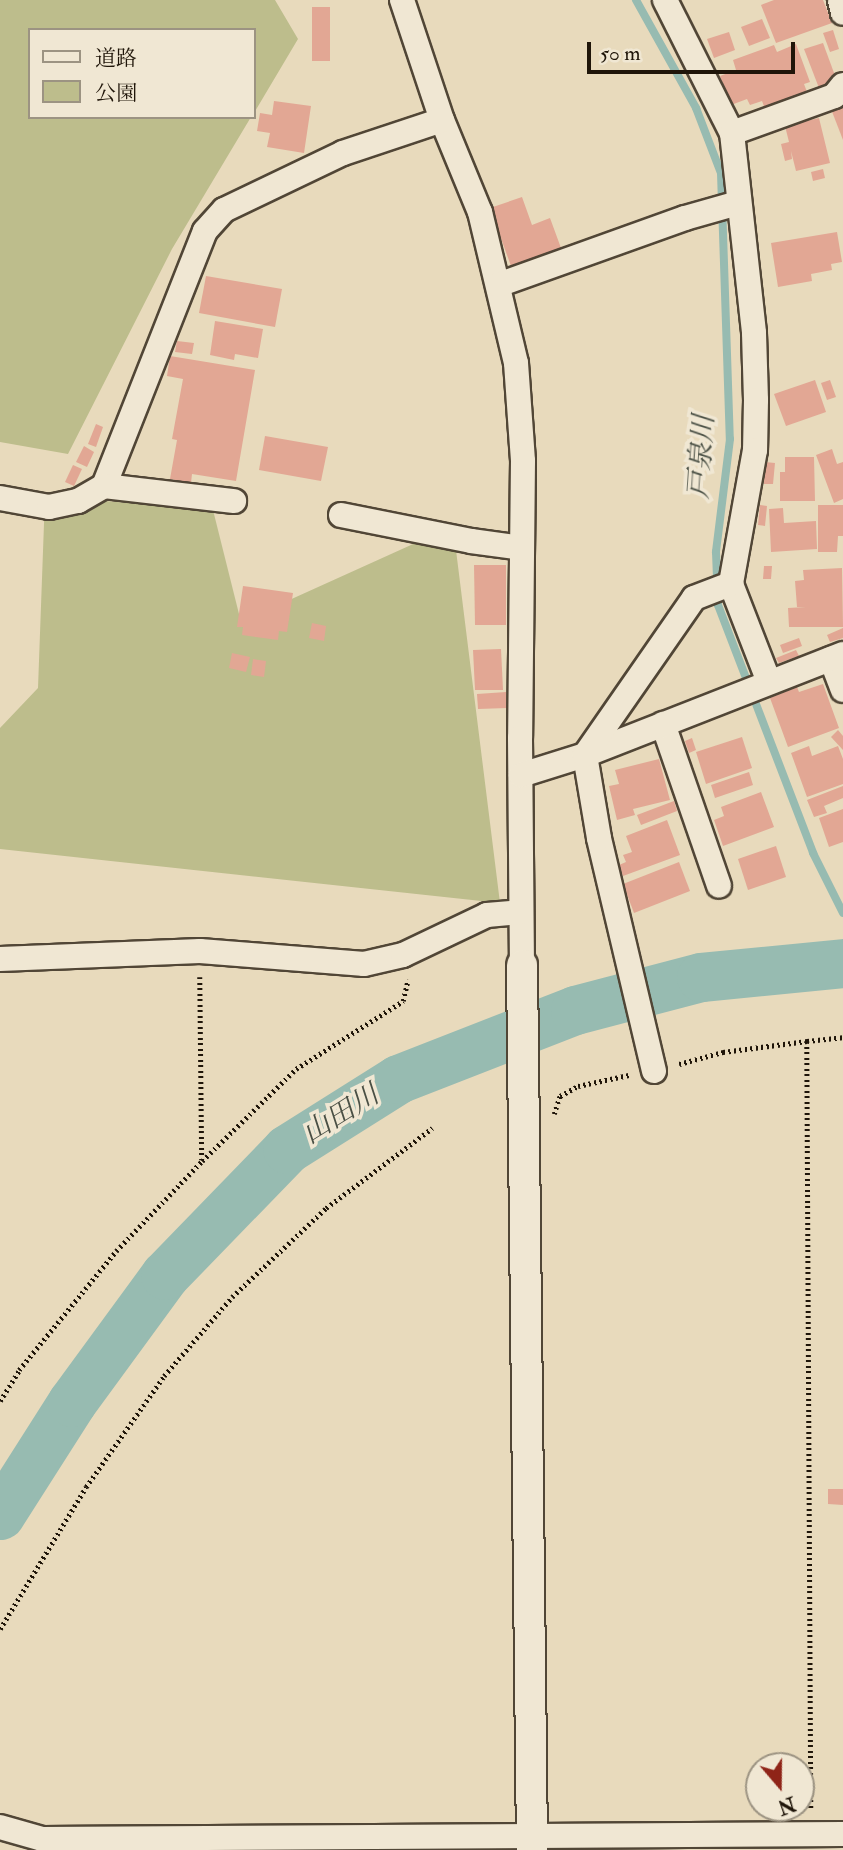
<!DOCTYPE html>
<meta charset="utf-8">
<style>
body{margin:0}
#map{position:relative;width:843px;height:1850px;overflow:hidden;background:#e8dabc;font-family:"IM FELL Double Pica","Noto Serif JP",serif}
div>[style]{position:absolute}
.green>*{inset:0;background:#bdbd8c}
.stream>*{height:8px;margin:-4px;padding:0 4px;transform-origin:4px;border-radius:4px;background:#97bbb1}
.river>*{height:49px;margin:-24.5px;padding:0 24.5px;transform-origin:24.5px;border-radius:24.5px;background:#97bbb1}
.building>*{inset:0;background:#e2a794}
.path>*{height:4.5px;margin-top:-2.25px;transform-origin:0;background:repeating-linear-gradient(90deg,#1f1509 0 2px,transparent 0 5.5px)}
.roads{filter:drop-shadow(2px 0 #514636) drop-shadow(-2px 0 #514636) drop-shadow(0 2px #514636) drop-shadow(0 -2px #514636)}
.minor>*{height:24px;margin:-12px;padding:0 12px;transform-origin:12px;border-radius:12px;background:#f0e7d3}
.tertiary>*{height:30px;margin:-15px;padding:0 15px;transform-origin:15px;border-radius:15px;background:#f0e7d3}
span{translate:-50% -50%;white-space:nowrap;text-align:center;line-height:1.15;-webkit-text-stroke:7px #f0e7d3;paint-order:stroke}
.water-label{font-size:28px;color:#494f44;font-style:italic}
.legend{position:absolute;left:28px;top:28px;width:228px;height:91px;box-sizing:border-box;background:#f0e7d3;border:2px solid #9c9382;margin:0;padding:9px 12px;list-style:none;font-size:21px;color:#1f1509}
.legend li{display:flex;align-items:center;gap:14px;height:35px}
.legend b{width:35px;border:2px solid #9c9382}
.north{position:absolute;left:745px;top:1752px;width:70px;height:70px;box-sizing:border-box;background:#f0e7d3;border:2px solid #9c9382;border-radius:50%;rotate:160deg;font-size:19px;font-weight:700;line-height:28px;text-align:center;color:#1f1509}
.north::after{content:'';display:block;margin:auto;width:24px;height:32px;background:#8f2418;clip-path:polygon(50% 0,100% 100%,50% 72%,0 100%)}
.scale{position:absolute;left:587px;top:42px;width:208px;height:32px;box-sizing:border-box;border:4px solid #1f1509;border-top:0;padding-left:9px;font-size:21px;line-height:24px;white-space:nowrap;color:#1f1509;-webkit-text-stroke:5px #f0e7d3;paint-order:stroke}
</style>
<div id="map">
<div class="green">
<i style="clip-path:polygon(0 0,275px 0,298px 39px,254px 113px,254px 30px,30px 30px,30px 117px,251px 117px,172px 249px,68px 454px,0 442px)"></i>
<i style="clip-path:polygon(45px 496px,213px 510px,241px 622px,453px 526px,500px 903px,0 849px,0 728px,38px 688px)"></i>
</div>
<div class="stream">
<i style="left:636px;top:0;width:124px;rotate:60.9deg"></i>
<i style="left:696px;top:108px;width:70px;rotate:69deg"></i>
<i style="left:721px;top:173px;width:266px;rotate:88.1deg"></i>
<i style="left:730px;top:439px;width:114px;rotate:97.1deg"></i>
<i style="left:716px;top:552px;width:53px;rotate:87.8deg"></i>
<i style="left:718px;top:605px;width:266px;rotate:69deg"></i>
<i style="left:813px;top:853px;width:67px;rotate:63.4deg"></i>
</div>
<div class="river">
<i style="left:0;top:1515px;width:134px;rotate:-57.5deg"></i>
<i style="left:72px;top:1402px;width:157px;rotate:-53.8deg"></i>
<i style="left:165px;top:1275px;width:175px;rotate:-45.9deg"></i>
<i style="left:287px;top:1149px;width:131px;rotate:-32.2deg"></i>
<i style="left:398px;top:1079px;width:190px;rotate:-21.3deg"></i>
<i style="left:575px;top:1010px;width:130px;rotate:-14.7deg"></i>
<i style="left:701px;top:977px;width:143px;rotate:-5.6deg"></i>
</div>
<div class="building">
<i style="clip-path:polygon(774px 0,823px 0,832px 23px,776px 43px,761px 5px)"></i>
<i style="clip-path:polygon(312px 7px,330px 7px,330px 61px,312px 61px)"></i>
<i style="clip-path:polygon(762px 19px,770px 38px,749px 46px,741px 27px)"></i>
<i style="clip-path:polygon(833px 30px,839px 49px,830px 52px,823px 33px)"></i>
<i style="clip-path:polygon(729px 32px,735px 50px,714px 58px,707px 39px)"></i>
<i style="clip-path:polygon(823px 43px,837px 81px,819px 88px,804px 49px)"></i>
<i style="clip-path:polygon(796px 44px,810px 82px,804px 84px,807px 92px,765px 109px,762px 101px,750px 105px,747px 99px,731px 105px,720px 76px,736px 70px,733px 60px,774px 45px,777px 52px)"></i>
<i style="clip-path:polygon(274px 101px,311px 106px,304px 153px,267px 147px,270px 133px,257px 131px,260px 113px,272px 115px)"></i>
<i style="clip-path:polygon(843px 105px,843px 140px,831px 109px)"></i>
<i style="clip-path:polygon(819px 118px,830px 163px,796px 171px,791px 151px,792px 159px,785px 161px,781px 144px,789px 142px,785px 126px)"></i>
<i style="clip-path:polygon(823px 169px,825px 178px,813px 181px,811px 172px)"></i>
<i style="clip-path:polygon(522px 197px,532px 225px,550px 218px,561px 248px,511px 266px,490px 208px)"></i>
<i style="clip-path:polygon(837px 232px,842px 262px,831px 264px,832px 270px,811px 274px,812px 281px,778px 287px,771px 243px)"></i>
<i style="clip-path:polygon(206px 276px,282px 289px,275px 327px,199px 313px)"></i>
<i style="clip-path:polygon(215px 321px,263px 329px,258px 358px,235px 354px,234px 360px,210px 355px)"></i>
<i style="clip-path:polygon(177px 341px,194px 343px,192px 354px,175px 352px)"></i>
<i style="clip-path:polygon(170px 356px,255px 370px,236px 481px,192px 474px,191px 483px,170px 479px,177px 440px,172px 439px,183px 379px,167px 376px)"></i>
<i style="clip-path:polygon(815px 380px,826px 412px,786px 426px,774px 394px)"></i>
<i style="clip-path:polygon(830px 380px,836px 397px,827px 400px,821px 383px)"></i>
<i style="clip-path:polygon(96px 424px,103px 427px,96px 447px,88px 444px)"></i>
<i style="clip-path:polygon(265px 436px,328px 447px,321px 481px,259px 470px)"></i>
<i style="clip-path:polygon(84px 446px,94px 452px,87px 467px,76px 462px)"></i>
<i style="clip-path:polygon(832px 449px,837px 464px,843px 462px,843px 499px,834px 503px,816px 455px)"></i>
<i style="clip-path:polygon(785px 457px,814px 457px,815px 501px,780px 501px,780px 472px,785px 472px)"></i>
<i style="clip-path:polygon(765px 462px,775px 463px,773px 484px,764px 484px)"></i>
<i style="clip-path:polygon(73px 465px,82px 469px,74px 486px,65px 482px)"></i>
<i style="clip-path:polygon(760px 505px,767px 506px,765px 526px,758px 525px)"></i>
<i style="clip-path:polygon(818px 505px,843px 505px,843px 536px,838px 536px,837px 552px,818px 552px)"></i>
<i style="clip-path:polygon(783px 508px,784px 523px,816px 521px,817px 549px,771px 552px,769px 509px)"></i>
<i style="clip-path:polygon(474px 565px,506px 565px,506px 625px,475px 625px)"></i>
<i style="clip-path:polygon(764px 566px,772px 566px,771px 579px,763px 579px)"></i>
<i style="clip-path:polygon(842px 568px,843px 627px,789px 627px,788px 608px,806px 607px,797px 607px,795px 581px,804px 580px,803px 570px)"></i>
<i style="clip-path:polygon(243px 586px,293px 593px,287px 632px,279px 631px,278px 640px,242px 635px,243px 627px,237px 627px)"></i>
<i style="clip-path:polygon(312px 623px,326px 626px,324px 641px,309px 638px)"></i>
<i style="clip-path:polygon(843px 628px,843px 638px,830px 642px,827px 635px)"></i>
<i style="clip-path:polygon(799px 638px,802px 646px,783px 653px,780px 645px)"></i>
<i style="clip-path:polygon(501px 649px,503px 690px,475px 690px,473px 650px)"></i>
<i style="clip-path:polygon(796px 650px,799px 656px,779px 663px,776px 658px)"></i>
<i style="clip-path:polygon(232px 653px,250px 657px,246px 672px,229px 668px)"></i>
<i style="clip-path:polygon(253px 659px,266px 661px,264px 677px,251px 675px)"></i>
<i style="clip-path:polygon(823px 684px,839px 728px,788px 747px,770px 698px,797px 687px,799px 692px)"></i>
<i style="clip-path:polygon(506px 692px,507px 708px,478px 709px,477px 694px)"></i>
<i style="clip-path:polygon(838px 730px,843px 736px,843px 750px,831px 737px)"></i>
<i style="clip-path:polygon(742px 737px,752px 768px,706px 784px,696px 752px)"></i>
<i style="clip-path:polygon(692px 738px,696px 750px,689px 753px,685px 741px)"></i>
<i style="clip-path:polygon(809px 746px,812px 756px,838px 746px,843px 759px,843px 784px,807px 797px,791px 753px)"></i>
<i style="clip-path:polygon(659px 759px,670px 800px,633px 809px,635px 815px,617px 820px,609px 786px,619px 784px,615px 770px)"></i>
<i style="clip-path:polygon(749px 772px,753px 785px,715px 798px,711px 785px)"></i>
<i style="clip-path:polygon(843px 786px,843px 798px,824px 806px,827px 813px,814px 817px,807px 800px)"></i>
<i style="clip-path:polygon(761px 792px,774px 827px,723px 846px,714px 820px,724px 816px,721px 807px)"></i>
<i style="clip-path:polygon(674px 801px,677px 811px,641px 825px,637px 815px)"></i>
<i style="clip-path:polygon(843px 809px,843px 842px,829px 847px,819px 818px)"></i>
<i style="clip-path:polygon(667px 820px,680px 855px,623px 876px,619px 865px,626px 862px,623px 855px,632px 852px,626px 836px)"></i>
<i style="clip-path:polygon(776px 846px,786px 877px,748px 890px,738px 859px)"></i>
<i style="clip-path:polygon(679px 862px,690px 891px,634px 913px,623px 884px)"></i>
<i style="clip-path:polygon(828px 1489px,843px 1489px,843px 1505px,828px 1504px)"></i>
</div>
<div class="path">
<i style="left:200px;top:977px;width:183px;rotate:89.4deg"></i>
<i style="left:807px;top:1041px;width:36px;rotate:-6deg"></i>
<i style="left:679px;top:1064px;width:46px;rotate:-15.3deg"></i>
<i style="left:723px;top:1052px;width:85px;rotate:-7.5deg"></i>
<i style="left:807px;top:1041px;width:768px;rotate:89.7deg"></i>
<i style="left:554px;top:1114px;width:19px;rotate:-72deg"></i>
<i style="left:560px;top:1096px;width:21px;rotate:-29deg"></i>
<i style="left:578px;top:1086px;width:52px;rotate:-12.2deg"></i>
<i style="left:0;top:1401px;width:36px;rotate:-58deg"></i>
<i style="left:19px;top:1370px;width:154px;rotate:-50.8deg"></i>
<i style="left:116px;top:1251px;width:124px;rotate:-46.3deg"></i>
<i style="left:202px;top:1161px;width:132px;rotate:-44.4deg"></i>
<i style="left:296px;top:1069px;width:127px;rotate:-32.4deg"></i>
<i style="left:403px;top:1001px;width:22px;rotate:-77deg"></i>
<i style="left:0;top:1629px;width:166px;rotate:-58.8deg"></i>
<i style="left:86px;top:1487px;width:136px;rotate:-54.9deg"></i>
<i style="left:164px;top:1376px;width:104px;rotate:-49.3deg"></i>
<i style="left:232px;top:1297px;width:129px;rotate:-43.4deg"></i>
<i style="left:326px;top:1208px;width:133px;rotate:-37deg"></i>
</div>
<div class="roads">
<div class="minor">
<i style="left:402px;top:0;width:126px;rotate:71.6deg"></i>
<i style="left:442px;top:120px;width:100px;rotate:67.6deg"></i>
<i style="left:480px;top:212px;width:155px;rotate:76.6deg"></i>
<i style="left:516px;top:363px;width:98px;rotate:85.9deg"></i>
<i style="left:523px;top:461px;width:277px;rotate:90.6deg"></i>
<i style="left:520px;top:738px;width:227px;rotate:89.5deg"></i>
<i style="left:665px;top:0;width:149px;rotate:63.3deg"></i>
<i style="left:732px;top:133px;width:201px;rotate:83.7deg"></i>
<i style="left:754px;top:333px;width:67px;rotate:88.3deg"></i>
<i style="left:756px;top:400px;width:50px;rotate:91.1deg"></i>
<i style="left:755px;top:450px;width:136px;rotate:100.2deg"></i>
<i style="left:731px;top:584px;width:105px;rotate:68.8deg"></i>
<i style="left:840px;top:0;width:13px;rotate:77deg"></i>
<i style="left:732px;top:133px;width:109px;rotate:-19.9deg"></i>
<i style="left:834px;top:96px;width:14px;rotate:-51deg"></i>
<i style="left:498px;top:285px;width:199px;rotate:-19.7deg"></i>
<i style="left:685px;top:218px;width:55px;rotate:-15.8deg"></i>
<i style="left:104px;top:486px;width:274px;rotate:-68.4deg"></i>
<i style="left:205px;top:231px;width:28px;rotate:-48deg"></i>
<i style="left:224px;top:210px;width:132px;rotate:-25.6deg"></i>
<i style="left:343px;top:153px;width:104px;rotate:-18.4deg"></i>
<i style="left:0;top:498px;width:50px;rotate:10.4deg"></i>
<i style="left:49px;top:507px;width:30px;rotate:-12deg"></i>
<i style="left:78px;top:501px;width:30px;rotate:-30deg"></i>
<i style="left:104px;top:486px;width:131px;rotate:6.6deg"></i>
<i style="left:341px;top:515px;width:133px;rotate:11.3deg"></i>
<i style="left:471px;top:541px;width:51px;rotate:7.8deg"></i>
<i style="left:831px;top:659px;width:33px;rotate:69deg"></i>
<i style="left:663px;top:724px;width:171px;rotate:70.9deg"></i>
<i style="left:521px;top:775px;width:67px;rotate:-17.4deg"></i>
<i style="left:585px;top:755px;width:277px;rotate:-21.4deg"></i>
<i style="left:0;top:959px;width:200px;rotate:-2.3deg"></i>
<i style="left:200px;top:951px;width:165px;rotate:4.5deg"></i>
<i style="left:364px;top:964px;width:40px;rotate:-13deg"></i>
<i style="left:403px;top:955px;width:93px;rotate:-25.5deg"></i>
<i style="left:487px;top:915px;width:33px;rotate:-5deg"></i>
<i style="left:654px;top:1071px;width:239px;rotate:-103.3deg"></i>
<i style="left:599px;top:838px;width:84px;rotate:-99.6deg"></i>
<i style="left:585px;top:755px;width:191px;rotate:-55.2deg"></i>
<i style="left:694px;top:598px;width:40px;rotate:-21deg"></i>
<i style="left:0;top:1827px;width:44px;rotate:15.9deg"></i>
<i style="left:42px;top:1839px;width:801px;rotate:-0.36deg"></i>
</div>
<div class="tertiary">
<i style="left:522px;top:965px;width:885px;rotate:89.35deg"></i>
</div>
</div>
<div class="water-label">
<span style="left:702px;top:457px;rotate:-86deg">戸泉川</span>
<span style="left:341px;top:1115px;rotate:-32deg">山田川</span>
</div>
<ul class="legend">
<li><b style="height:9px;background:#f0e7d3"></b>道路</li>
<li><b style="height:19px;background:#bdbd8c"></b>公園</li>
</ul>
<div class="north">N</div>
<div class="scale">50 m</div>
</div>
